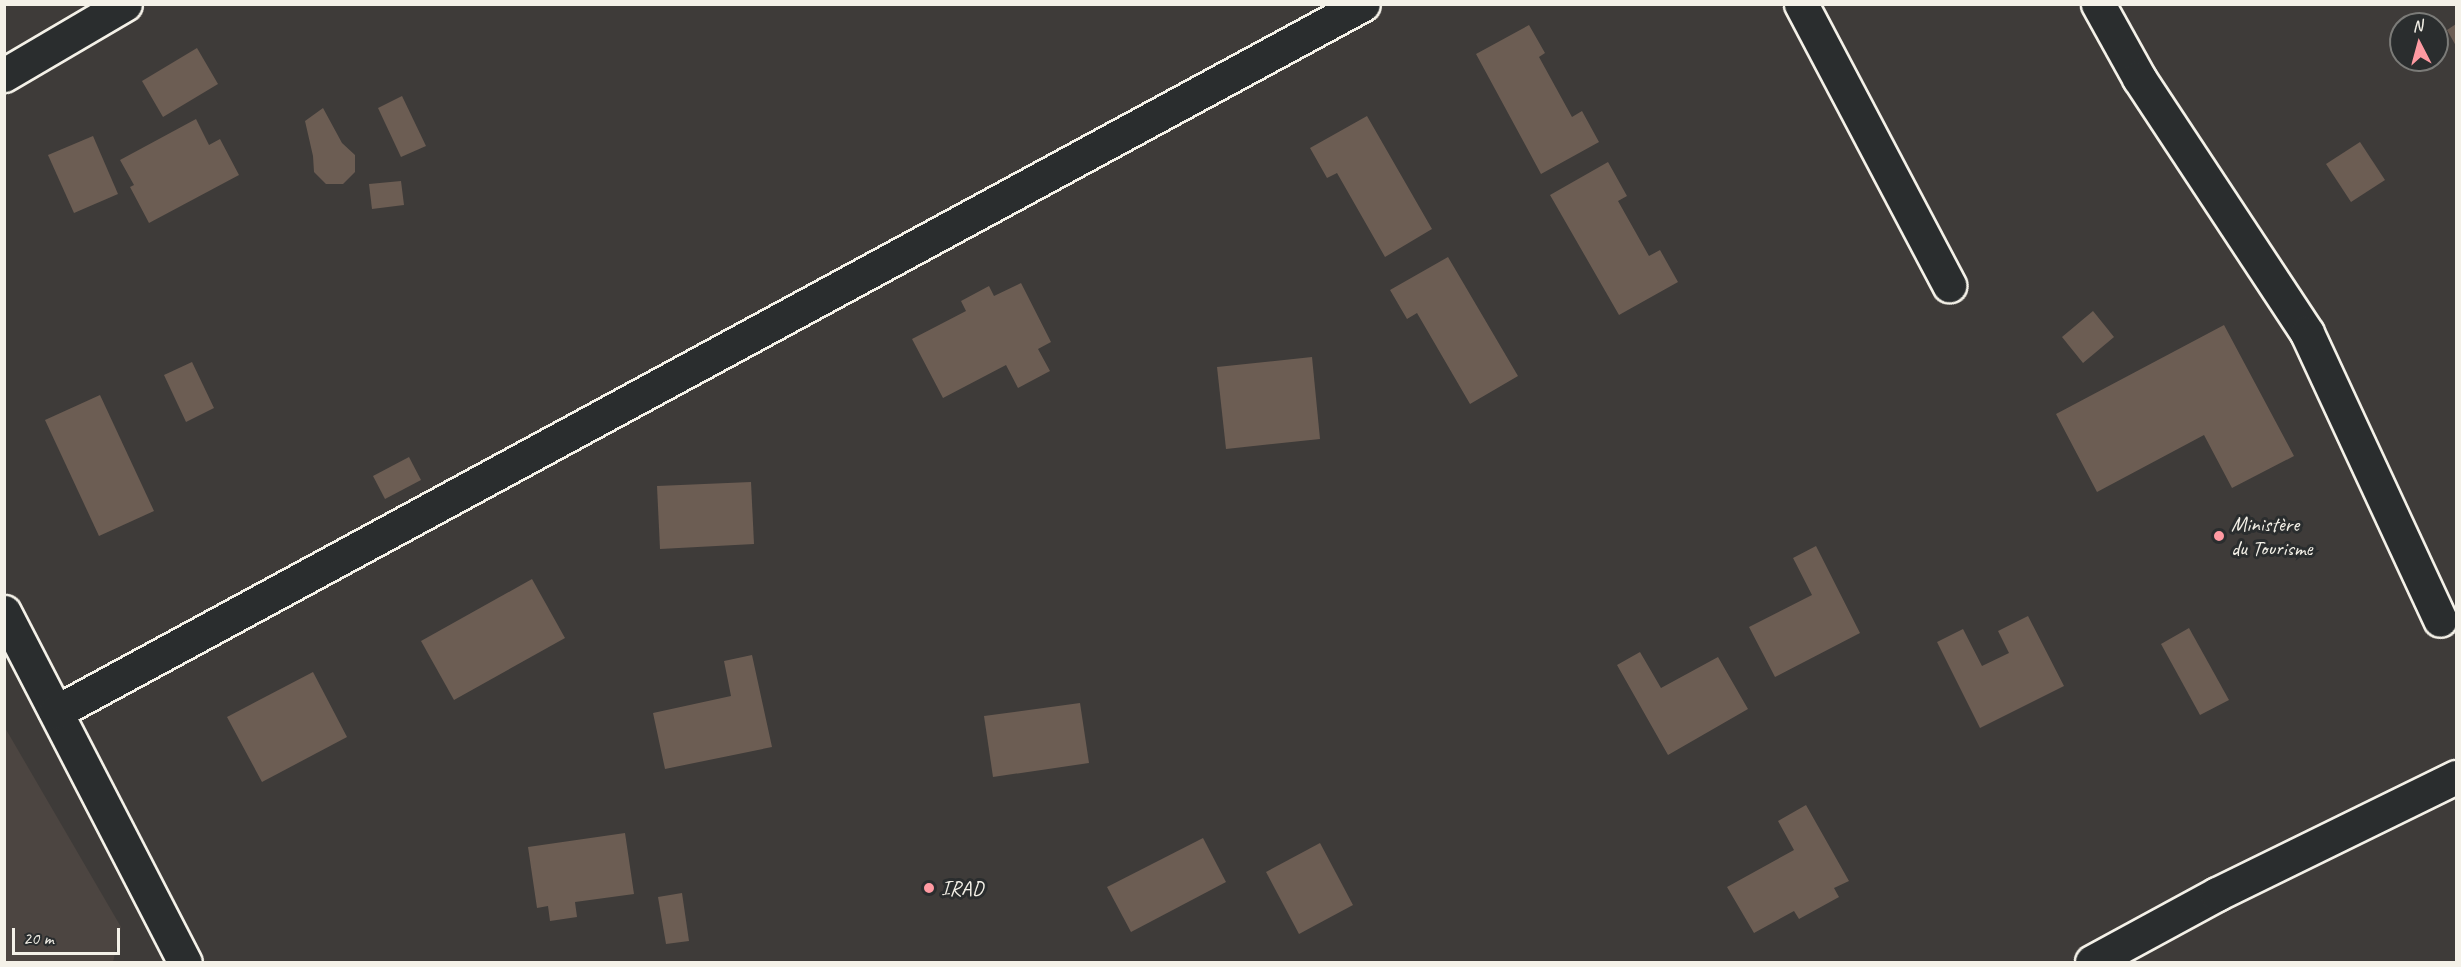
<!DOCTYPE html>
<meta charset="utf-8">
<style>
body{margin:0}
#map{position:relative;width:2461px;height:967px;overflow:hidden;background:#3e3b39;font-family:Caveat,sans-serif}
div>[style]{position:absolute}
.built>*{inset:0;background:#4c4541}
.building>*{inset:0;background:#6c5d53}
.roads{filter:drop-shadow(2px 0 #f4f1e8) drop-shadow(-2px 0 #f4f1e8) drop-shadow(0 2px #f4f1e8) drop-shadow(0 -2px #f4f1e8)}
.minor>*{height:33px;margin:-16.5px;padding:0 16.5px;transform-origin:16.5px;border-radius:16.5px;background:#2a2d2e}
.tertiary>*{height:33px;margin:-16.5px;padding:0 16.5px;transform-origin:16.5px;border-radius:16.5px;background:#2a2d2e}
.dots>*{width:16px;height:16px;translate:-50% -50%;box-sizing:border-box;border:3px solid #2a2d2e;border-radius:50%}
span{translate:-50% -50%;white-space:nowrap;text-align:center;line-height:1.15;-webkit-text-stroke:6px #2a2d2e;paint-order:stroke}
.poi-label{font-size:21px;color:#f4f1e8}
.left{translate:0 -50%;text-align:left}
.frame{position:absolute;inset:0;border:6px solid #f4f1e8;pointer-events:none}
.north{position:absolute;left:2389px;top:12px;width:60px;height:60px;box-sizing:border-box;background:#2a2d2e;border:2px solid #7b7b78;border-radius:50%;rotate:354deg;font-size:16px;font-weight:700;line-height:24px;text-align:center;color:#f4f1e8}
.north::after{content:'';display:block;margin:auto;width:21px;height:27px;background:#ff9aa2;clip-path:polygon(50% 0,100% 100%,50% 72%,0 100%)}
.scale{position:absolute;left:12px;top:928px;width:108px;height:27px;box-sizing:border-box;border:3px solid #f4f1e8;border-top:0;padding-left:8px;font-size:18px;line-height:21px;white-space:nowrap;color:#f4f1e8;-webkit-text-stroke:4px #2a2d2e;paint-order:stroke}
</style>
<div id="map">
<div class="built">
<i style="clip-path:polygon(4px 726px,121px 927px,113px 962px,5px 962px)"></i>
</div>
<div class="building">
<i style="clip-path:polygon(2456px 24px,2456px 46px,2447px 30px)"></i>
<i style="clip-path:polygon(1529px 25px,1545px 53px,1539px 57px,1572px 117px,1582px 111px,1599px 142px,1541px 174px,1476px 54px)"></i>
<i style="clip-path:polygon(197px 48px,218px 84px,163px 117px,142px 81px)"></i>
<i style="clip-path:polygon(402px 96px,426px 146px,401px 157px,378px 108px)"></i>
<i style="clip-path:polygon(323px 108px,342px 143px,355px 155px,355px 172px,343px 184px,326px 184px,314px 172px,313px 156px,305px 121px)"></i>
<i style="clip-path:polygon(1367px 116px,1432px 229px,1385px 257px,1337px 173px,1327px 178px,1310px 148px)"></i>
<i style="clip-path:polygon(196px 119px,209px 145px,220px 139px,239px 175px,149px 223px,130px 187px,134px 185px,120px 160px)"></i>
<i style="clip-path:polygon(93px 136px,118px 194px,74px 213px,48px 155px)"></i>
<i style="clip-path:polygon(2360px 142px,2385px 180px,2351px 202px,2326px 164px)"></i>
<i style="clip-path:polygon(1608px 162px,1627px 196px,1618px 201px,1649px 256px,1660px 250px,1678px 282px,1619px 315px,1550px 195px)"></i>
<i style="clip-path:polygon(401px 181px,404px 205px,372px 209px,369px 184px)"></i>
<i style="clip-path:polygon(1448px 257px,1518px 376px,1470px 404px,1417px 313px,1407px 319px,1390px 290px)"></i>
<i style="clip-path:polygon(1021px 283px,1051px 342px,1038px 349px,1050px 371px,1018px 388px,1006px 365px,943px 398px,912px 339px,966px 311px,961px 301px,989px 286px,994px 296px)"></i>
<i style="clip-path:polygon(2093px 311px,2114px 337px,2083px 363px,2062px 337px)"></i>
<i style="clip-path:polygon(2224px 325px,2294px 456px,2232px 488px,2204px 435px,2097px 492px,2056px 414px)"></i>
<i style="clip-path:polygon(1312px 357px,1320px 439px,1226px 449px,1217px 367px)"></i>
<i style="clip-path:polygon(192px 362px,214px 408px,186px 422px,164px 375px)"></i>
<i style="clip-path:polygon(100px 395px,154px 511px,99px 536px,45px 420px)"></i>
<i style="clip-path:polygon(409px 457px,421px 480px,385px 499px,373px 476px)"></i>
<i style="clip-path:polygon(751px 482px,754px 544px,660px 549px,657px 486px)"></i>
<i style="clip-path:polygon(1816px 546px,1860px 633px,1775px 677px,1749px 627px,1812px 595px,1793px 558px)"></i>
<i style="clip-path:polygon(532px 579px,565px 638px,454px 700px,421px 641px)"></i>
<i style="clip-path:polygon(2028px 616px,2064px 686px,1980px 728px,1937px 642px,1963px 629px,1982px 666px,2009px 653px,1998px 631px)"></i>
<i style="clip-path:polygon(2189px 628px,2229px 700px,2200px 715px,2161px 644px)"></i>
<i style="clip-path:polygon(1640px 652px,1661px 688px,1718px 657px,1748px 709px,1668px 755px,1617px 665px)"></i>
<i style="clip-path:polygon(752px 655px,772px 747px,665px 769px,653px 713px,731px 696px,724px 661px)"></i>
<i style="clip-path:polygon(313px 672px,347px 737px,262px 782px,227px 717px)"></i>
<i style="clip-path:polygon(1080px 703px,1089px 763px,993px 777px,984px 716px)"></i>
<i style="clip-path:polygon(1806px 805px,1849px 881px,1834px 888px,1839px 897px,1799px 919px,1794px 911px,1754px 933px,1727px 887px,1794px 850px,1778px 821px)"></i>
<i style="clip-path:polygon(625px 833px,634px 894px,575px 902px,577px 917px,550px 921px,548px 906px,537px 908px,528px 847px)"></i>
<i style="clip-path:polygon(1203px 838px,1226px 882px,1131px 932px,1107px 887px)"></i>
<i style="clip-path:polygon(1320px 843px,1353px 905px,1299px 934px,1266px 872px)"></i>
<i style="clip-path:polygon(682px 893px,689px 941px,666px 944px,658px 897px)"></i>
</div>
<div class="roads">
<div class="minor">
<i style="left:1801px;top:4px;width:318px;rotate:62.2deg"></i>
<i style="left:2098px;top:4px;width:85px;rotate:61deg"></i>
<i style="left:2139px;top:78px;width:305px;rotate:56.6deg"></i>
<i style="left:2307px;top:333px;width:316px;rotate:65.1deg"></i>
<i style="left:4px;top:612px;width:394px;rotate:62.7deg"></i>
<i style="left:56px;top:712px;width:1486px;rotate:-28.44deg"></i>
<i style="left:2092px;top:962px;width:142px;rotate:-28.5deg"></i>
<i style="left:2217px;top:894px;width:266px;rotate:-26.1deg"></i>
</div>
<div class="tertiary">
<i style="left:4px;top:75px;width:140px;rotate:-30.4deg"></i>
</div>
</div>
<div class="dots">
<i style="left:2219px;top:536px;background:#ff9aa2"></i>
<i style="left:929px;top:888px;background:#ff9aa2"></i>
</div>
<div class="poi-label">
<span class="left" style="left:2231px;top:536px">Ministère<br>du Tourisme</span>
<span class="left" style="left:941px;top:888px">IRAD</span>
</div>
<div class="frame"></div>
<div class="north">N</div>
<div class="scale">20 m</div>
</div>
